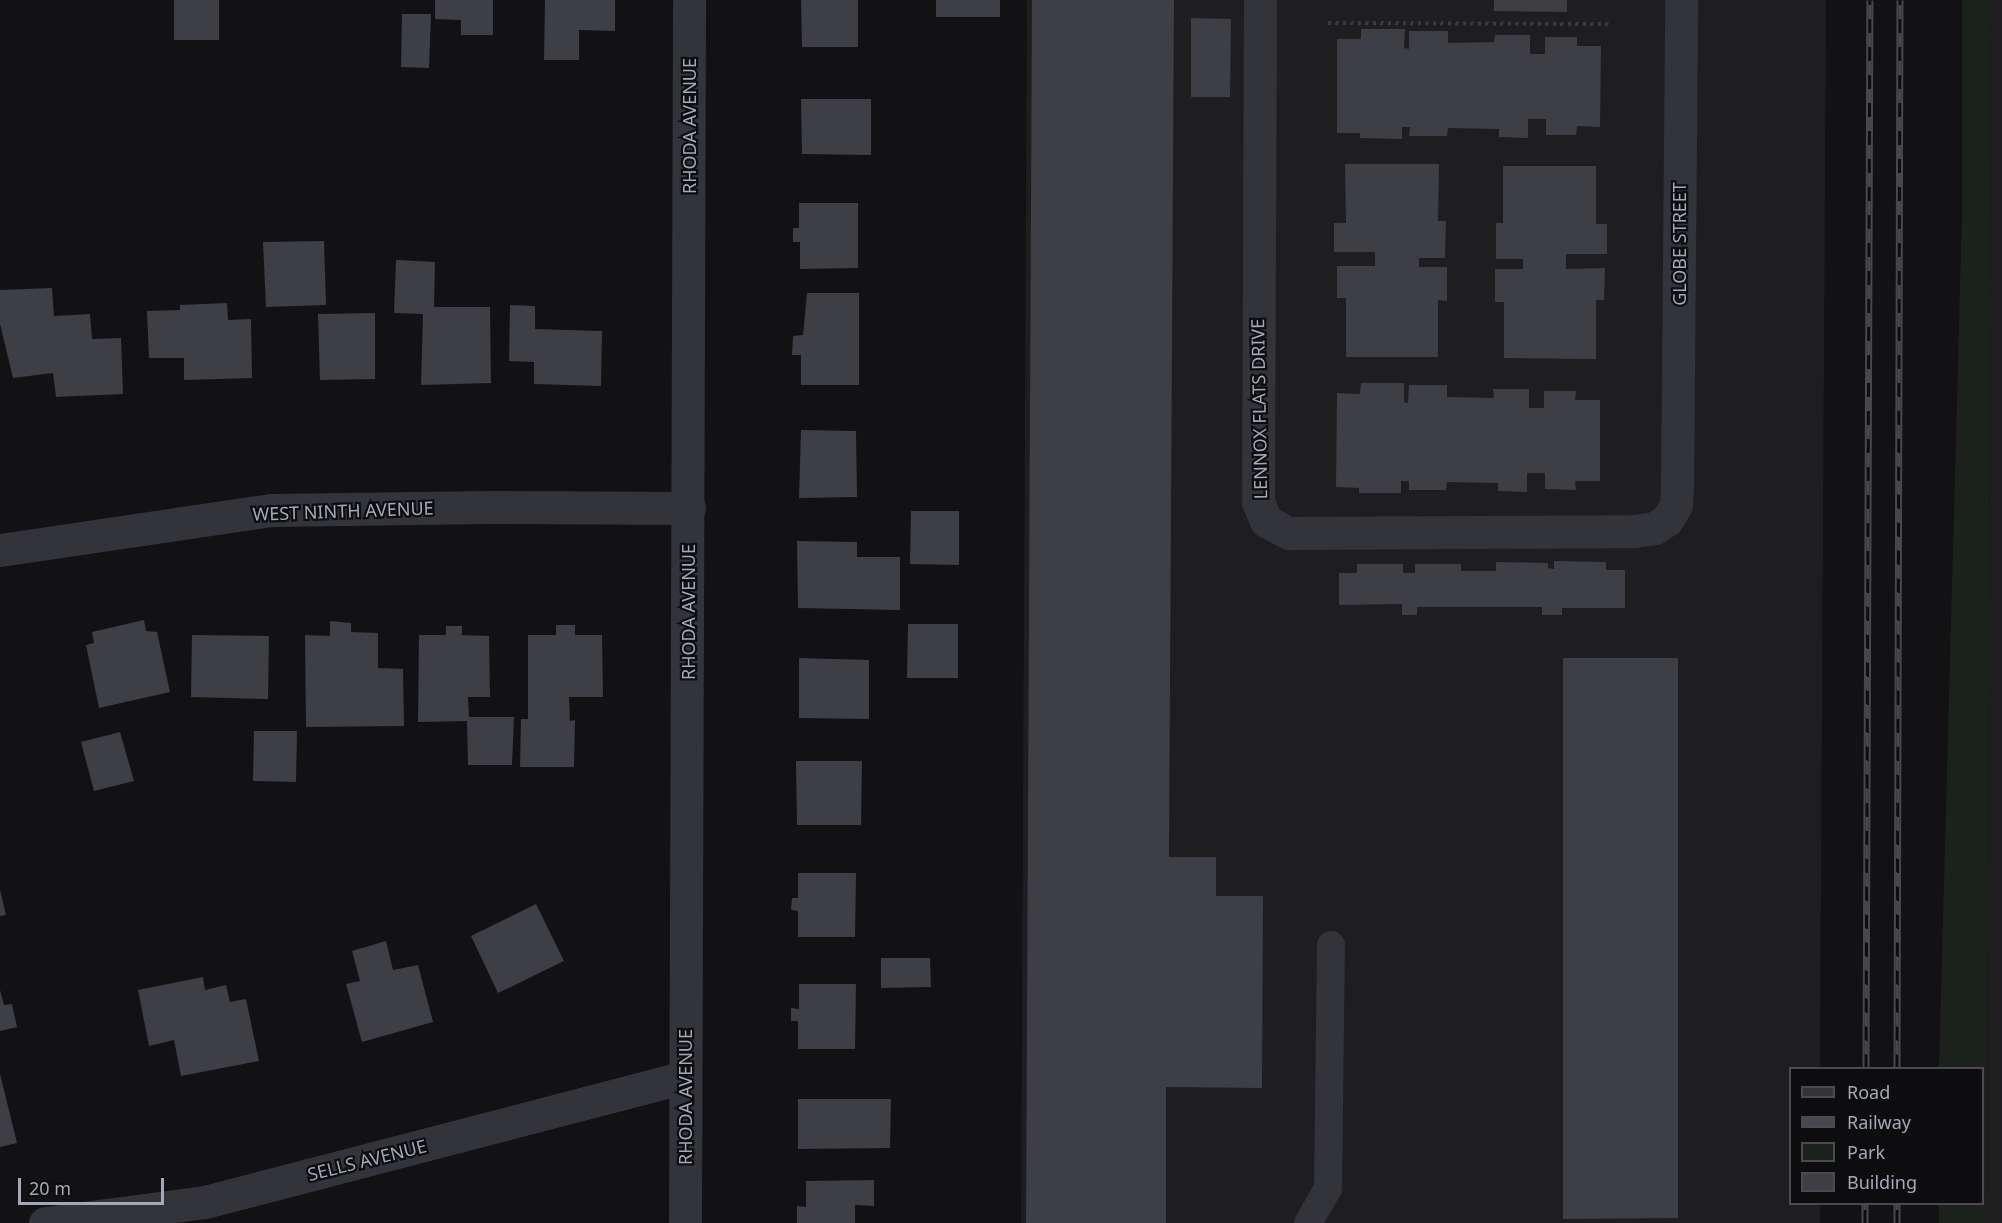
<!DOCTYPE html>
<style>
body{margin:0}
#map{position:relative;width:2002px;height:1223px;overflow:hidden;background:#121214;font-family:"Noto Sans",sans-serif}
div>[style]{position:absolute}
.built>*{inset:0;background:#1e1e21}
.green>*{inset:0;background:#1a221b}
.building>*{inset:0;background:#3e3f44}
.path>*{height:4px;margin-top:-2px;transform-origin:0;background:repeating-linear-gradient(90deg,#393b40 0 3px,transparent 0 7.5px)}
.service>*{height:28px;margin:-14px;padding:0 14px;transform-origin:14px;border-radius:14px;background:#333439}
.minor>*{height:33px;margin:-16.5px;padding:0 16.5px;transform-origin:16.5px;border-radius:16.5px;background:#333439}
.rail>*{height:7px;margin-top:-3.5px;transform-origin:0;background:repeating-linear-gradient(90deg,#0d0d0f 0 14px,#46484e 0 28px);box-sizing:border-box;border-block:2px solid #46484e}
span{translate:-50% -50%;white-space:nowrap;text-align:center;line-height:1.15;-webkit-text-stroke:4.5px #0d0d0f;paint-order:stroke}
.street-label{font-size:18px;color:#a3a9b5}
.legend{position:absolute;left:1789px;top:1067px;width:195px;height:138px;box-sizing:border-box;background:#0d0d0f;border:2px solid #494b51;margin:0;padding:8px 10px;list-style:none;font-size:18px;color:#a3a9b5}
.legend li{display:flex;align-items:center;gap:12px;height:30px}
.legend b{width:30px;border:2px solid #494b51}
.scale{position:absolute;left:18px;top:1178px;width:146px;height:27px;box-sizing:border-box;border:3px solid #a3a9b5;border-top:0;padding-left:8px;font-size:18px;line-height:21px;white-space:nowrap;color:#a3a9b5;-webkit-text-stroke:4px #0d0d0f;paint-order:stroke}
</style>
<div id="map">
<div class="built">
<i style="clip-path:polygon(1027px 0,1826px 0,1820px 1068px,1790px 1068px,1790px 1204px,1820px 1204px,1820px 1223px,1021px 1223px)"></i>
<i style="clip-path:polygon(1991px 0,2002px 0,2002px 1223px,1987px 1223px)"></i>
</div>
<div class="green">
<i style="clip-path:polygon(1962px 0,1991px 0,1987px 1223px,1939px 1223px,1939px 1204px,1982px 1204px,1982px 1068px,1939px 1068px,1962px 214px)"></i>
</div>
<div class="building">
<i style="clip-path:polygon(174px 0,219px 0,219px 40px,174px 40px)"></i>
<i style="clip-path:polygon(435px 0,493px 0,493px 35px,461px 35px,461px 20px,435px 19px)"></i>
<i style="clip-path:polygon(545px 0,615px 0,615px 31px,579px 30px,579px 60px,544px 60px)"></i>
<i style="clip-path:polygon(801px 0,858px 0,858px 47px,802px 47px)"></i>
<i style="clip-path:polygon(936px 0,1000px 0,1000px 17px,936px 17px)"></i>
<i style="clip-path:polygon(1032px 0,1174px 0,1169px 857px,1216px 857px,1216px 896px,1263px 896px,1262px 1088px,1166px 1087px,1166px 1223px,1026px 1223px)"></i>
<i style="clip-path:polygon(1494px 0,1567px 0,1567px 12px,1494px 11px)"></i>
<i style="clip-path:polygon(402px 14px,431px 14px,429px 68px,401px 67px)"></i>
<i style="clip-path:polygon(1191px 18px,1231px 19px,1230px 97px,1191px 97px)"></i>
<i style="clip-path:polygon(1361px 29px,1405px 29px,1404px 48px,1409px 49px,1409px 31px,1448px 31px,1448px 43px,1494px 42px,1495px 35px,1530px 35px,1530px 54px,1545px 54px,1545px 37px,1577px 37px,1577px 46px,1601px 46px,1600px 127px,1577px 126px,1576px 135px,1546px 135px,1546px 119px,1528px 119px,1528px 138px,1499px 137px,1499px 129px,1448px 128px,1447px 136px,1409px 136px,1410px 127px,1402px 127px,1402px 139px,1360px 138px,1360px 133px,1337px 133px,1337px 39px,1361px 39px)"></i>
<i style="clip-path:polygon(801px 99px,871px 99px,871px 155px,802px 154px)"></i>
<i style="clip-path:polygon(1345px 164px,1439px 164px,1438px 221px,1446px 221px,1445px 258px,1419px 258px,1419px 267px,1447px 267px,1447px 301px,1438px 300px,1438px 357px,1346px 357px,1346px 298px,1337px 298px,1337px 266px,1375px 266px,1375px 252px,1334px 252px,1334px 223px,1346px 223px)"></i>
<i style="clip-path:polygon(1503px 166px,1596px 166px,1596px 224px,1607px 224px,1607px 254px,1566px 254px,1566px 269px,1605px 268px,1604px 300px,1596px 300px,1596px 359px,1504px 358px,1504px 302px,1495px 302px,1495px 269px,1523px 269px,1523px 259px,1496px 259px,1496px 223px,1503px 223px)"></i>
<i style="clip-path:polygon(799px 203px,858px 203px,858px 268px,800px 269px,800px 242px,793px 242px,793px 228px,799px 228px)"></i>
<i style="clip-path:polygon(324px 241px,326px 305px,266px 307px,263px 242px)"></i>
<i style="clip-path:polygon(396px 260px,435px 262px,434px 307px,490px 307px,491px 383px,421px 385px,423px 314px,394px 313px)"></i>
<i style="clip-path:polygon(52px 288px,54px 316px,90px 314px,92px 339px,121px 338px,123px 394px,56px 397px,53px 373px,13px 378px,0 324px,0 290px)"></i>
<i style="clip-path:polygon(807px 293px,859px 293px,859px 385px,801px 385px,801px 355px,792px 355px,793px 336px,803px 335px)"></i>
<i style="clip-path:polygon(227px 303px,228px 320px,251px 319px,252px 378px,184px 380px,184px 358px,149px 358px,147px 311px,180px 310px,180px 305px)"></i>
<i style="clip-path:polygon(510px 305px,535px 306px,535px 329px,602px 331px,601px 386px,534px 384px,534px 362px,509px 361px)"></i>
<i style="clip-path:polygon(375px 313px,375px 379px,320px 380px,318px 314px)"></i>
<i style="clip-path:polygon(1361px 383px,1404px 383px,1404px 402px,1408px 403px,1409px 385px,1447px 385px,1447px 397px,1494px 398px,1493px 389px,1529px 389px,1529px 408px,1544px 408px,1544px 391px,1576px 391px,1575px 400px,1600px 400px,1600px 481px,1575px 481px,1576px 490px,1545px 489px,1545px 473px,1527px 473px,1527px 492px,1498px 491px,1498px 483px,1447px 482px,1446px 490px,1409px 490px,1409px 481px,1401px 481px,1401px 493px,1359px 493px,1359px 488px,1336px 487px,1337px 393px,1360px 394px)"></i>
<i style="clip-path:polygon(801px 430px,856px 431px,857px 497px,799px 498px)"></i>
<i style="clip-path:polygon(911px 511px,959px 511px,959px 565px,910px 564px)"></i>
<i style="clip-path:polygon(797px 541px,857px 542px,857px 557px,900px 557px,900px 610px,798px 608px)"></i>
<i style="clip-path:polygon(1554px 561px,1606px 562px,1606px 570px,1625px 570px,1625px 608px,1562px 608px,1562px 615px,1542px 615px,1542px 607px,1417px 607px,1417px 615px,1402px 615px,1402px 604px,1339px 605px,1339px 573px,1357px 573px,1357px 564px,1403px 564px,1403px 573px,1415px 573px,1415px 564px,1461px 564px,1461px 571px,1496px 571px,1496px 562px,1548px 563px,1548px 568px,1554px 569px)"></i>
<i style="clip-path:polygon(144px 620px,146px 631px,157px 632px,170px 692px,99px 708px,86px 645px,94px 643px,92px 632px)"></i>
<i style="clip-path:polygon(330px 621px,351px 623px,351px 632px,378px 633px,378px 668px,403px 669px,404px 726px,306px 727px,305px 635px,330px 636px)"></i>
<i style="clip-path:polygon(908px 624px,958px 624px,958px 678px,907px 678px)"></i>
<i style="clip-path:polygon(556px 625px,575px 625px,575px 635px,602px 635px,603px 697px,569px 697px,570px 721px,575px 720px,574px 767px,520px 767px,521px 719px,528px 719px,528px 635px,556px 635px)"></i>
<i style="clip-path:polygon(446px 626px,462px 626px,462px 635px,489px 636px,490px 697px,468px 697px,469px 717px,514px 717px,512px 765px,468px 765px,467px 721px,418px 722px,419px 635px,446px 635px)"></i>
<i style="clip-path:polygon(192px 635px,269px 636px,268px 699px,191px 697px)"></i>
<i style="clip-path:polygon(799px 658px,869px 660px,869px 719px,799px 718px)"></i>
<i style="clip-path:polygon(1563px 658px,1678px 658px,1678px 1218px,1563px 1219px)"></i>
<i style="clip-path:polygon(254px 731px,297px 731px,296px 782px,253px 781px)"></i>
<i style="clip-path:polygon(120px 732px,134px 781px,94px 791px,81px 742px)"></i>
<i style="clip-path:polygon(796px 761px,862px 761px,861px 825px,797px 825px)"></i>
<i style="clip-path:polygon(798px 873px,856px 873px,855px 937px,798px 937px,798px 911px,791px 910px,792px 898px,798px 898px)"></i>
<i style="clip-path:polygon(0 890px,6px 915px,0 916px)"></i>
<i style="clip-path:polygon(536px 904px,564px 961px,498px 993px,471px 936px)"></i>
<i style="clip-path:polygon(386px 941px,393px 970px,418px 965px,433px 1022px,362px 1042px,346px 984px,360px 981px,352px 951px)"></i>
<i style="clip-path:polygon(881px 958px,930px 958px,931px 987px,881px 988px)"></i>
<i style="clip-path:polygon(203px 977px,205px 990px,226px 985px,230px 1002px,246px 999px,259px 1061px,181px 1076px,174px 1040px,149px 1046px,138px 990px)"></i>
<i style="clip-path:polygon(799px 984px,856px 984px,855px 1049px,798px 1049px,798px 1021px,791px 1021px,791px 1008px,799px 1009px)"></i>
<i style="clip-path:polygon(0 990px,4px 1005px,12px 1004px,17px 1027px,0 1031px)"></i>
<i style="clip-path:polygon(0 1074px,17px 1143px,0 1147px)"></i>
<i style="clip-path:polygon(798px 1099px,891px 1099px,890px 1148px,798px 1149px)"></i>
<i style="clip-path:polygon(874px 1180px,874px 1206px,855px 1205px,855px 1223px,797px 1223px,797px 1206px,806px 1207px,806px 1181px)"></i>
</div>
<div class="path">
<i style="left:1328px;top:23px;width:284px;rotate:0.2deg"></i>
</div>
<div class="service">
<i style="left:1308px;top:1223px;width:39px;rotate:-60deg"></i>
<i style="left:1328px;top:1189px;width:244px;rotate:-89.3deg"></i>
</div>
<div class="minor">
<i style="left:1260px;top:0;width:502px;rotate:90.23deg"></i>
<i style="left:1258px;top:502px;width:21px;rotate:67deg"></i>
<i style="left:1266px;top:521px;width:26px;rotate:28deg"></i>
<i style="left:1289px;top:533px;width:345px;rotate:-0.3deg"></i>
<i style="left:1634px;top:531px;width:21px;rotate:-8deg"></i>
<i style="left:1655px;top:528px;width:14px;rotate:-34deg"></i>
<i style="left:1667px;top:520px;width:17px;rotate:-59deg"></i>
<i style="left:1676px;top:505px;width:17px;rotate:-87deg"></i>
<i style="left:1677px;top:488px;width:488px;rotate:-89.5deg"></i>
<i style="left:0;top:550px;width:274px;rotate:-8.4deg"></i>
<i style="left:271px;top:510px;width:217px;rotate:-0.8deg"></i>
<i style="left:488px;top:507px;width:201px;rotate:0.3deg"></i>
<i style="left:45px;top:1223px;width:161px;rotate:-7.5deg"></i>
<i style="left:205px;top:1202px;width:496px;rotate:-14.6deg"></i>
<i style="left:685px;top:1223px;width:1223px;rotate:-89.81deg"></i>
</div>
<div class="rail">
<i style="left:1866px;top:1068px;width:1068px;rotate:-89.79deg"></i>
<i style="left:1897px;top:1068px;width:1068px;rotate:-89.84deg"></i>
<i style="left:1865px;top:1223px;width:19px;rotate:-90deg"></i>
<i style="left:1897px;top:1223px;width:19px;rotate:-90deg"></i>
</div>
<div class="street-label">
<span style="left:689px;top:126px;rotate:-90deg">RHODA AVENUE</span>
<span style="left:1679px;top:244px;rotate:-90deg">GLOBE STREET</span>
<span style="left:1259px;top:409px;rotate:-91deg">LENNOX FLATS DRIVE</span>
<span style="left:343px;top:511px;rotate:-2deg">WEST NINTH AVENUE</span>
<span style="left:688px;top:612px;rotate:-90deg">RHODA AVENUE</span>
<span style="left:685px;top:1097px;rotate:-90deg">RHODA AVENUE</span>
<span style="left:367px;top:1160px;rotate:-14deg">SELLS AVENUE</span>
</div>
<ul class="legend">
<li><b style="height:8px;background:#333439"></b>Road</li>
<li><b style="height:8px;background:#46484e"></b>Railway</li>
<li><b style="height:16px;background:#1a221b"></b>Park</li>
<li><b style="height:16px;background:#3e3f44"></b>Building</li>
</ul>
<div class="scale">20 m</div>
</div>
